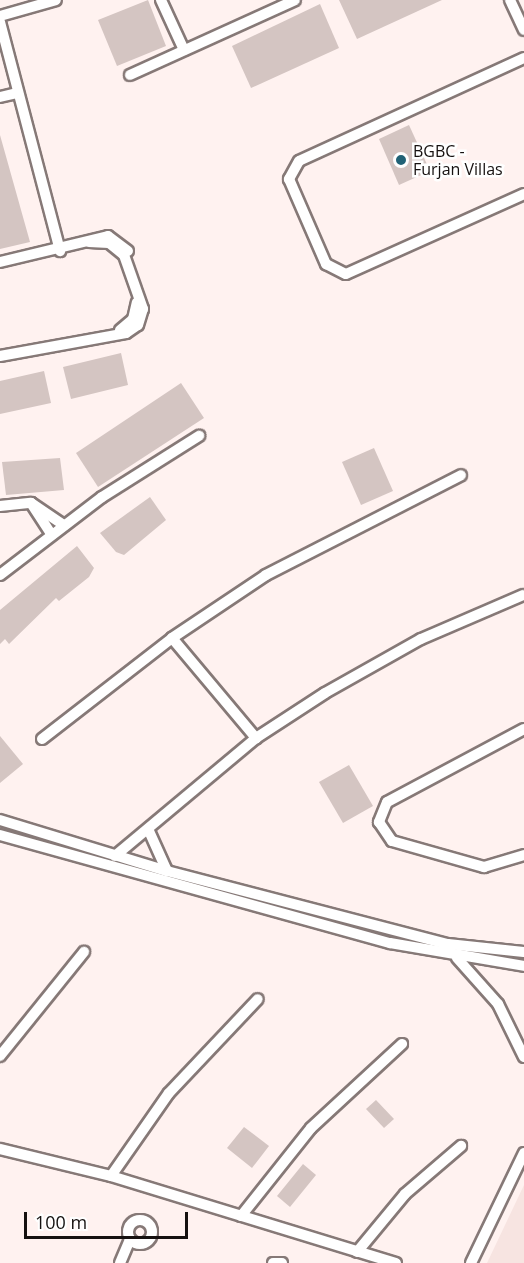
<!DOCTYPE html>
<style>
body{margin:0}
#map{position:relative;width:524px;height:1263px;overflow:hidden;background:#fff2f0;font-family:"Open Sans",sans-serif}
div>[style]{position:absolute}
.built>*{inset:0;background:#f7e4e1}
.building>*{inset:0;background:#d4c5c2}
.roads{filter:drop-shadow(2px 0 #867977) drop-shadow(-2px 0 #867977) drop-shadow(0 2px #867977) drop-shadow(0 -2px #867977)}
.minor>*{height:10px;margin:-5px;padding:0 5px;transform-origin:5px;border-radius:5px;background:#fff}
.minor>.ring{margin:-5px;padding:0;box-sizing:content-box;background:none;border:10px solid #fff;border-radius:50%}
.dots>*{width:16px;height:16px;translate:-50% -50%;box-sizing:border-box;border:3px solid #fff;border-radius:50%}
span{translate:-50% -50%;white-space:nowrap;text-align:center;line-height:1.15;-webkit-text-stroke:5px #fff;paint-order:stroke}
.poi-label{font-size:16px;color:#161110}
.left{translate:0 -50%;text-align:left}
.scale{position:absolute;left:24px;top:1212px;width:164px;height:27px;box-sizing:border-box;border:3px solid #161110;border-top:0;padding-left:8px;font-size:18px;line-height:21px;white-space:nowrap;color:#161110;-webkit-text-stroke:4px #fff;paint-order:stroke}
</style>
<div id="map">
<div class="built">
<i style="clip-path:polygon(524px 1185px,524px 1263px,487px 1263px)"></i>
</div>
<div class="building">
<i style="clip-path:polygon(148px 0,166px 46px,117px 66px,98px 20px)"></i>
<i style="clip-path:polygon(339px 0,442px 0,357px 39px)"></i>
<i style="clip-path:polygon(320px 4px,339px 48px,251px 88px,232px 46px)"></i>
<i style="clip-path:polygon(409px 125px,430px 171px,399px 185px,379px 139px)"></i>
<i style="clip-path:polygon(0 135px,30px 242px,0 249px)"></i>
<i style="clip-path:polygon(121px 353px,128px 385px,71px 399px,63px 367px)"></i>
<i style="clip-path:polygon(44px 371px,51px 403px,0 414px,0 381px)"></i>
<i style="clip-path:polygon(181px 383px,204px 418px,98px 487px,76px 453px)"></i>
<i style="clip-path:polygon(374px 448px,393px 491px,361px 505px,342px 462px)"></i>
<i style="clip-path:polygon(60px 458px,64px 490px,6px 495px,2px 462px)"></i>
<i style="clip-path:polygon(150px 497px,166px 520px,124px 555px,116px 552px,100px 533px)"></i>
<i style="clip-path:polygon(77px 546px,94px 568px,89px 577px,59px 601px,56px 598px,9px 644px,5px 639px,0 644px,0 610px)"></i>
<i style="clip-path:polygon(0 736px,23px 764px,0 783px)"></i>
<i style="clip-path:polygon(349px 765px,373px 806px,343px 823px,319px 782px)"></i>
<i style="clip-path:polygon(376px 1100px,394px 1119px,384px 1128px,366px 1109px)"></i>
<i style="clip-path:polygon(244px 1127px,269px 1146px,252px 1168px,227px 1148px)"></i>
<i style="clip-path:polygon(303px 1164px,316px 1175px,290px 1207px,277px 1196px)"></i>
</div>
<div class="roads">
<div class="minor">
<i style="left:161px;top:0;width:55px;rotate:65.3deg"></i>
<i style="left:510px;top:0;width:33px;rotate:65deg"></i>
<i style="left:0;top:16px;width:58px;rotate:-15.9deg"></i>
<i style="left:0;top:22px;width:237px;rotate:75.3deg"></i>
<i style="left:524px;top:58px;width:247px;rotate:155.4deg"></i>
<i style="left:299px;top:161px;width:21px;rotate:119deg"></i>
<i style="left:289px;top:179px;width:93px;rotate:66.5deg"></i>
<i style="left:326px;top:264px;width:22px;rotate:27deg"></i>
<i style="left:346px;top:274px;width:195px;rotate:-24.2deg"></i>
<i style="left:130px;top:75px;width:181px;rotate:-24.4deg"></i>
<i style="left:0;top:97px;width:18px;rotate:-13deg"></i>
<i style="left:0;top:262px;width:111px;rotate:-13.5deg"></i>
<i style="left:108px;top:236px;width:25px;rotate:37deg"></i>
<i style="left:120px;top:330px;width:17px;rotate:-40deg"></i>
<i style="left:133px;top:319px;width:17px;rotate:-77deg"></i>
<i style="left:0;top:356px;width:128px;rotate:-10.3deg"></i>
<i style="left:126px;top:333px;width:14px;rotate:-34deg"></i>
<i style="left:138px;top:325px;width:17px;rotate:-73deg"></i>
<i style="left:143px;top:309px;width:57px;rotate:-109.4deg"></i>
<i style="left:124px;top:255px;width:19px;rotate:-141deg"></i>
<i style="left:109px;top:243px;width:20px;rotate:-177deg"></i>
<i style="left:31px;top:503px;width:38px;rotate:57deg"></i>
<i style="left:0;top:506px;width:31px;rotate:-6deg"></i>
<i style="left:31px;top:503px;width:40px;rotate:34deg"></i>
<i style="left:0;top:575px;width:128px;rotate:-37.4deg"></i>
<i style="left:102px;top:497px;width:115px;rotate:-32.2deg"></i>
<i style="left:172px;top:638px;width:131px;rotate:50deg"></i>
<i style="left:524px;top:729px;width:155px;rotate:151.9deg"></i>
<i style="left:387px;top:802px;width:22px;rotate:112deg"></i>
<i style="left:379px;top:822px;width:23px;rotate:56deg"></i>
<i style="left:392px;top:841px;width:96px;rotate:15.8deg"></i>
<i style="left:484px;top:867px;width:42px;rotate:-16.7deg"></i>
<i style="left:42px;top:739px;width:165px;rotate:-37.8deg"></i>
<i style="left:172px;top:638px;width:113px;rotate:-33.8deg"></i>
<i style="left:266px;top:575px;width:219px;rotate:-27.1deg"></i>
<i style="left:0;top:820px;width:175px;rotate:17deg"></i>
<i style="left:167px;top:871px;width:290px;rotate:14.6deg"></i>
<i style="left:448px;top:944px;width:76px;rotate:6deg"></i>
<i style="left:149px;top:831px;width:44px;rotate:65.8deg"></i>
<i style="left:0;top:835px;width:405px;rotate:15.5deg"></i>
<i style="left:390px;top:943px;width:136px;rotate:9.7deg"></i>
<i style="left:115px;top:856px;width:184px;rotate:-39.9deg"></i>
<i style="left:256px;top:738px;width:82px;rotate:-33.1deg"></i>
<i style="left:325px;top:693px;width:110px;rotate:-29.4deg"></i>
<i style="left:421px;top:639px;width:111px;rotate:-23.3deg"></i>
<i style="left:457px;top:958px;width:62px;rotate:48.3deg"></i>
<i style="left:498px;top:1004px;width:59px;rotate:63.9deg"></i>
<i style="left:0;top:1056px;width:134px;rotate:-51.1deg"></i>
<i style="left:0;top:1149px;width:114px;rotate:13.7deg"></i>
<i style="left:111px;top:1176px;width:298px;rotate:17deg"></i>
<i style="left:111px;top:1176px;width:101px;rotate:-55.1deg"></i>
<i style="left:169px;top:1093px;width:129px;rotate:-46.6deg"></i>
<i style="left:241px;top:1216px;width:112px;rotate:-51.5deg"></i>
<i style="left:311px;top:1128px;width:124px;rotate:-42.7deg"></i>
<i class="ring" style="left:128px;top:1220px;width:14px;height:14px"></i>
<i style="left:357px;top:1252px;width:75px;rotate:-50.4deg"></i>
<i style="left:405px;top:1194px;width:74px;rotate:-40.6deg"></i>
<i style="left:120px;top:1263px;width:26px;rotate:-67deg"></i>
<i style="left:273px;top:1263px;width:9px"></i>
<i style="left:471px;top:1263px;width:122px;rotate:-64.3deg"></i>
</div>
</div>
<div class="dots">
<i style="left:401px;top:160px;background:#206276"></i>
</div>
<div class="poi-label">
<span class="left" style="left:413px;top:160px">BGBC -<br>Furjan Villas</span>
</div>
<div class="scale">100 m</div>
</div>
